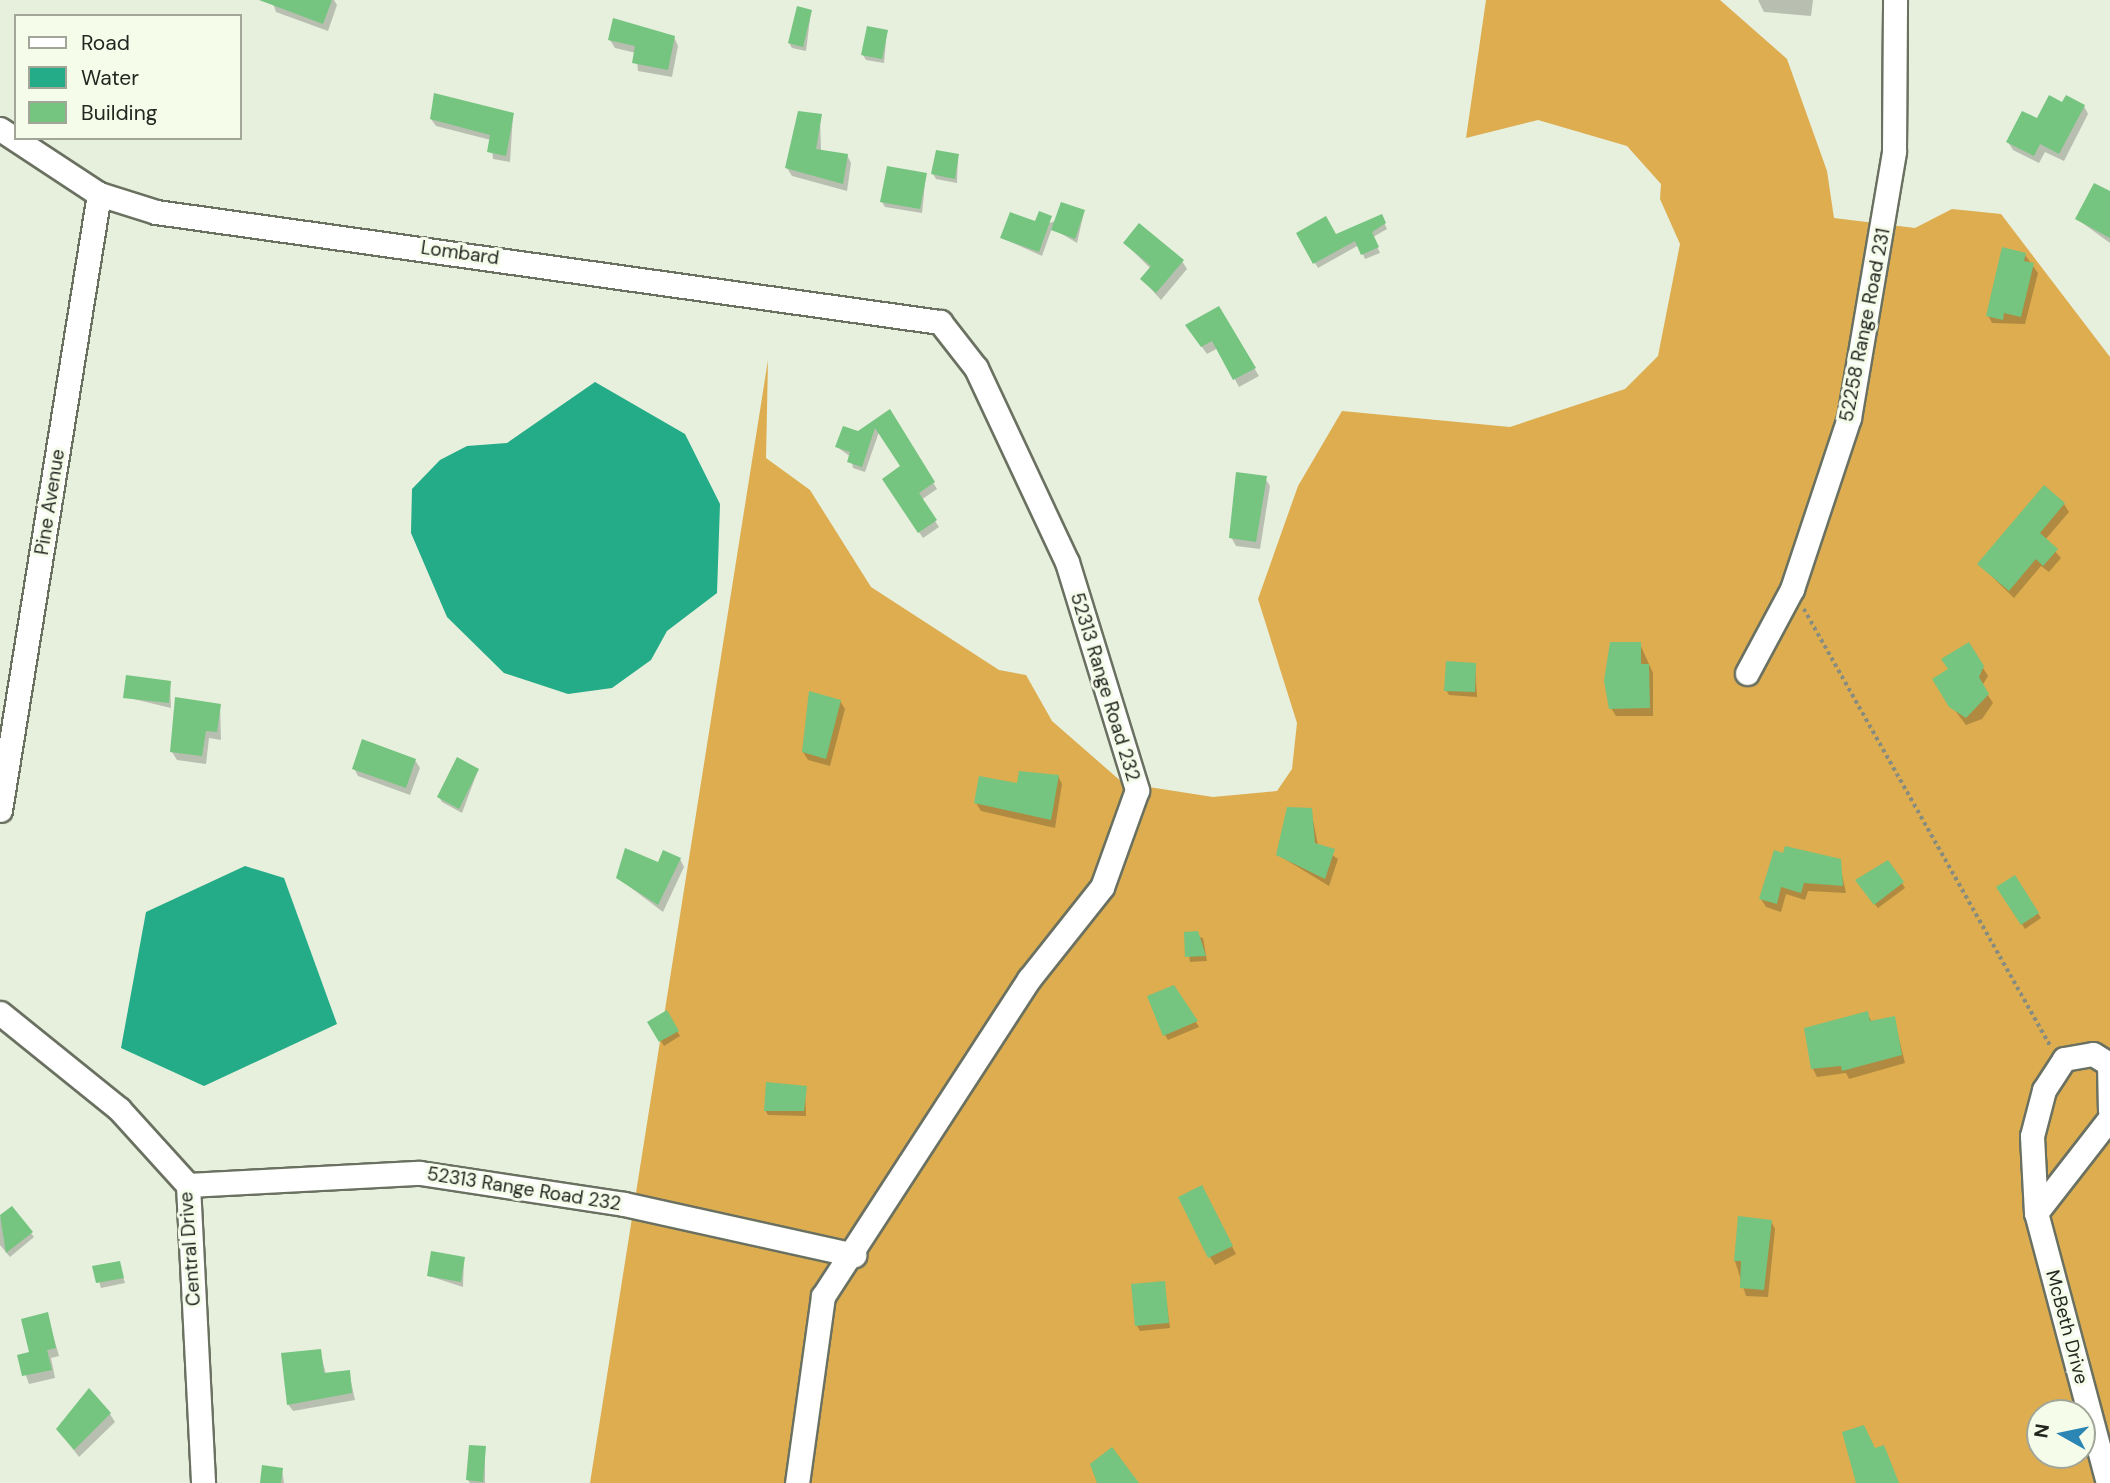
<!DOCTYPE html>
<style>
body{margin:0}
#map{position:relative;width:2110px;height:1483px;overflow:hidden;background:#e7efdd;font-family:"DM Sans",sans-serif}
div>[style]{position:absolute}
.forest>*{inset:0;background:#ddad50}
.water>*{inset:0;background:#24ab87}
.shadow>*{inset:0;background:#0003}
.building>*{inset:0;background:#75c480}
.path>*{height:3.5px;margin-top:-1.75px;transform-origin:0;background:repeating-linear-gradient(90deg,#878c7f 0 3.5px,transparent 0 7px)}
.roads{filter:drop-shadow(2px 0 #6a7161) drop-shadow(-2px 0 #6a7161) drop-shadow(0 2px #6a7161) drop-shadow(0 -2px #6a7161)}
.minor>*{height:23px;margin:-11.5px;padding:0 11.5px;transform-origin:11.5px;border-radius:11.5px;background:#fff}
span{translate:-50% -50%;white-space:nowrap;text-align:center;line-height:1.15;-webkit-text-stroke:6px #f5fcea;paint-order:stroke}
.street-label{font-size:19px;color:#242620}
.legend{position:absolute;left:14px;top:14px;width:228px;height:126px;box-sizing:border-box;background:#f5fcea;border:2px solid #a1a699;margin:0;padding:9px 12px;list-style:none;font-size:21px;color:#242620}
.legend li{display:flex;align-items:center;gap:14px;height:35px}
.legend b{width:35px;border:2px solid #a1a699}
.north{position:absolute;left:2026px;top:1399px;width:70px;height:70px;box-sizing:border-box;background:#f5fcea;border:2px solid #a1a699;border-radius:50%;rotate:279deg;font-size:19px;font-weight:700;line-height:28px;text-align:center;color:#242620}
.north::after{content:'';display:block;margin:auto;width:24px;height:32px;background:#2c86b3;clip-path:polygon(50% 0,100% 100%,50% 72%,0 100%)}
</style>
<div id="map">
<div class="forest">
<i style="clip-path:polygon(evenodd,1486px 0,1720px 0,1787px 59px,1827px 171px,1834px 218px,1915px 228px,1952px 209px,2001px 214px,2110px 357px,2110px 1483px,590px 1483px,768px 360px,766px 458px,810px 490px,871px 587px,999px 670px,1026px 675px,1052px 721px,1123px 783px,1213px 797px,1277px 791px,1292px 769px,1297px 723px,1258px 599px,1298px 486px,1342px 411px,1510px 427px,1625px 389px,1658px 356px,1680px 244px,1660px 199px,1661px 184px,1627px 146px,1538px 120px,1466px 138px,1486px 0,2040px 1413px,2082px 1413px,2082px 1455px,2040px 1455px,2040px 1413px)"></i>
</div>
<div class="water">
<i style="clip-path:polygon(595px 382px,685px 434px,720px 504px,717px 593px,667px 631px,651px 660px,612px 688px,568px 694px,504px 673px,447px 617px,411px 533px,412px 489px,440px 460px,467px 446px,507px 443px)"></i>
<i style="clip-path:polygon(245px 866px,284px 878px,337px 1024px,204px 1086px,121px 1048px,146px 912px)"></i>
</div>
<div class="shadow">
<i style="clip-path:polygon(272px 0,334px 0,337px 5px,328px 31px,276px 12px)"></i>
<i style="clip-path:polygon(1758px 0,1813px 0,1811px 16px,1764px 12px)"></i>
<i style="clip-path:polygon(811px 11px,806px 51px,792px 48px,789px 43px)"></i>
<i style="clip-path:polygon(887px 31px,884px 63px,866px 60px,863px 55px)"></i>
<i style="clip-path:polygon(674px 37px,678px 46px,672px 77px,638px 71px,636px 53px,615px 48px,610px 40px)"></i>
<i style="clip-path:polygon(2063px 104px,2084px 106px,2088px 114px,2064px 161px,2045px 152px,2039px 163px,2013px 150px,2008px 142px)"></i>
<i style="clip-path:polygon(513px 115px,510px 162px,493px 159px,491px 140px,436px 126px,431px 119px)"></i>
<i style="clip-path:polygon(820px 116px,821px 151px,847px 155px,851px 163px,847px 191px,792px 176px,787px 168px)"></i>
<i style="clip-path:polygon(958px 156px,957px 183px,936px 179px,933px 174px)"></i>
<i style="clip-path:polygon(926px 174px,922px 213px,885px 207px,882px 202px)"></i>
<i style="clip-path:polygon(2110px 193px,2110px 243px,2077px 219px)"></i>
<i style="clip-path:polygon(1084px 212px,1077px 243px,1052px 228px,1042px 256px,1002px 238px)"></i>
<i style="clip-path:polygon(1381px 216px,1387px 229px,1373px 237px,1380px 253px,1365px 259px,1359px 245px,1318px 268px,1298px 234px,1335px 236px)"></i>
<i style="clip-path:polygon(1125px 243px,1182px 261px,1187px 269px,1161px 300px,1142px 279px,1151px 269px)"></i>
<i style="clip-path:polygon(2025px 255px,2038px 273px,2025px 324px,1992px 323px,1988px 315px)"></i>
<i style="clip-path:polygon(1218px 308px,1259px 376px,1239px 387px,1218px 348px,1207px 354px,1192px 333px)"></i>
<i style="clip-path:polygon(890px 411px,937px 489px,921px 500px,939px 527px,923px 538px,888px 486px,902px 467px,879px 432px,865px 472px,853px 468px,851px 457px,837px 447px)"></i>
<i style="clip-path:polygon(1265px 478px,1270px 486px,1260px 549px,1236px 546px,1231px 537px)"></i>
<i style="clip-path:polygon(2064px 504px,2069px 512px,2045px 540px,2061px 558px,2049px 572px,2041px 566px,2014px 598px,1979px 564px)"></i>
<i style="clip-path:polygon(1640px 644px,1653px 673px,1653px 716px,1616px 716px,1611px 708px)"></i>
<i style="clip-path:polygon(1968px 644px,1988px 676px,1982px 686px,1993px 703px,1982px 719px,1966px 725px,1938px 688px)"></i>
<i style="clip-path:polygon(1475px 664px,1477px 697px,1449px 695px,1446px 690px)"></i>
<i style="clip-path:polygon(170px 682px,171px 708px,125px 697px)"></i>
<i style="clip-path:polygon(810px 694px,840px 701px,845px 709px,830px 766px,808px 760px,803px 752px)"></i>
<i style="clip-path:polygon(220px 705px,221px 740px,209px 738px,206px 764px,177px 760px,172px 752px)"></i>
<i style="clip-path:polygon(415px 760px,420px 768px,410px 795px,358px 776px,354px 768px)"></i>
<i style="clip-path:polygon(478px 770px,462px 813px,442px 802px,439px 797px)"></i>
<i style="clip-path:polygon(1058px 776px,1062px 784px,1055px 828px,981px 811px,976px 803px)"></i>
<i style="clip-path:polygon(1311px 810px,1318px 845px,1338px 859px,1329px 886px,1278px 855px)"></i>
<i style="clip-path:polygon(1784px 855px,1839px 861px,1846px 893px,1808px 891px,1805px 900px,1786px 894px,1781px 912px,1766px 907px,1761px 899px)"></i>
<i style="clip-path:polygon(680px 859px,684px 867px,663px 912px,618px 878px)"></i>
<i style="clip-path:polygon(2014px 877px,2041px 918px,2025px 929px,1999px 887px)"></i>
<i style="clip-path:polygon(1902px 883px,1905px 888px,1878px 908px,1860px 885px)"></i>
<i style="clip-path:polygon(1186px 934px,1203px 938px,1207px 961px,1190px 962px)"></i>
<i style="clip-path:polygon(1174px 987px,1199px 1027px,1168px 1040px,1165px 1035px)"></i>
<i style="clip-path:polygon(666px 1013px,680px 1036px,664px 1046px,650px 1023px)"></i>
<i style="clip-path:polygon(1867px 1013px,1872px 1022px,1894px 1018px,1905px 1063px,1849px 1079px,1846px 1073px,1817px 1077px,1813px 1069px)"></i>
<i style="clip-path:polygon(805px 1087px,806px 1116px,768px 1115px,765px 1110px)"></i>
<i style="clip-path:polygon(1205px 1195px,1236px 1254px,1215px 1265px,1210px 1257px)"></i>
<i style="clip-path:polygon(12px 1208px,34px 1237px,10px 1257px,0 1245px,0 1218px)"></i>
<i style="clip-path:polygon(1771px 1221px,1775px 1229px,1768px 1297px,1746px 1296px,1735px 1261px)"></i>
<i style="clip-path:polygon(464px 1259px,463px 1287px,429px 1276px)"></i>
<i style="clip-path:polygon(119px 1263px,125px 1283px,101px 1288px,95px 1268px)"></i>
<i style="clip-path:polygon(1164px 1283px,1170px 1328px,1140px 1331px,1137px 1326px)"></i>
<i style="clip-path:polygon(47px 1314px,59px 1356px,51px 1358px,55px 1378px,29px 1384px,19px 1356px,31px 1353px)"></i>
<i style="clip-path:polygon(320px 1351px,326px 1374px,349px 1372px,355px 1400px,293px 1411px,288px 1404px)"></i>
<i style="clip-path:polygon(110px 1414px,115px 1422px,79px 1457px,58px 1429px)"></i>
<i style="clip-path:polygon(485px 1448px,485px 1483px,470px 1483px,468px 1480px)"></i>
<i style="clip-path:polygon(282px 1470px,284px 1483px,262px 1483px)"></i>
</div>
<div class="building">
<i style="clip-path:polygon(259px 0,332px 0,323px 24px)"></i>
<i style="clip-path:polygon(797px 6px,812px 10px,803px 47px,788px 43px)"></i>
<i style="clip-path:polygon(613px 18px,675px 36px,668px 70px,632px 63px,635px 46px,608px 40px)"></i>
<i style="clip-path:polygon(867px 26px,888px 30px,882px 59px,861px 55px)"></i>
<i style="clip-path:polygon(434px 93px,514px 113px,506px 156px,487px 152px,490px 135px,430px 119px)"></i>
<i style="clip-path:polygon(2049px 95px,2062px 102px,2066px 95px,2085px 105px,2059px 154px,2040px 144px,2034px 156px,2006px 142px,2022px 111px,2037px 118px)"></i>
<i style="clip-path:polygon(798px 111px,822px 114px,816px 149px,848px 154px,843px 184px,785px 168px)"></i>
<i style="clip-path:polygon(936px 150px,959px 154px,955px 179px,931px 174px)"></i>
<i style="clip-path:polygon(887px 166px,927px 173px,920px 209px,880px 202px)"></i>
<i style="clip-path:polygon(2094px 183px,2110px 191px,2110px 238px,2075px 219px)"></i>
<i style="clip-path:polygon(1061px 202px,1085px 210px,1075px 239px,1051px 230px)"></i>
<i style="clip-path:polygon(1039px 211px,1052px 216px,1039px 252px,1000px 238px,1010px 212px,1035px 221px)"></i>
<i style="clip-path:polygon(1382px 214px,1386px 223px,1372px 232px,1379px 247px,1361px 255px,1355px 241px,1313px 264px,1296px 233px,1326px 216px,1336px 234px)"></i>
<i style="clip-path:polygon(1139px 223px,1184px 260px,1156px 293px,1140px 279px,1151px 266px,1123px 243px)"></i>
<i style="clip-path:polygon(2002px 247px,2026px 253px,2024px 261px,2034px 263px,2021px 317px,2004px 313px,2003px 320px,1986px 316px)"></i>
<i style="clip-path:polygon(1219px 306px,1256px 368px,1233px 380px,1212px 341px,1201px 347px,1185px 325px)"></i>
<i style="clip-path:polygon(890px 409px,935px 482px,919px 493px,937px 520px,918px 533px,882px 479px,900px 466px,875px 428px,862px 467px,847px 462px,850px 452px,835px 447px,843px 426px,858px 431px)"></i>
<i style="clip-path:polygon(1236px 472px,1267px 476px,1256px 542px,1229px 538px)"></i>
<i style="clip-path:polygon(2044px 485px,2065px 503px,2040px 533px,2058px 549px,2043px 566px,2036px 559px,2009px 591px,1977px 564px)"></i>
<i style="clip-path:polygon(1610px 642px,1641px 642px,1641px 664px,1649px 664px,1650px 708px,1609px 709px,1604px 681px)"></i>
<i style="clip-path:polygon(1969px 642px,1984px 666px,1979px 677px,1989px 694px,1966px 718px,1949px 707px,1932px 679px,1948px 669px,1941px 659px)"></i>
<i style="clip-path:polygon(1446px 661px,1476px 663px,1475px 692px,1444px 691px)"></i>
<i style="clip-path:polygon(126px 675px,171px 681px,169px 703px,123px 698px)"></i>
<i style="clip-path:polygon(809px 691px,841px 700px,826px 759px,802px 752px)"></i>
<i style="clip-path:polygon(175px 697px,221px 704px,217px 732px,206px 731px,202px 756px,170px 752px)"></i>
<i style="clip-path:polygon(362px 739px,416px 759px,406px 788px,352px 769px)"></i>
<i style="clip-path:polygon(457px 757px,479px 769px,459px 809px,437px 797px)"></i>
<i style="clip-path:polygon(1019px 771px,1059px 775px,1051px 820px,974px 803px,979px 776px,1017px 783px)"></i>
<i style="clip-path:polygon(1287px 807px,1312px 808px,1315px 843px,1335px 849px,1325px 879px,1276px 855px)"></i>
<i style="clip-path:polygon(1785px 846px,1841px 859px,1843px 886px,1804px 883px,1801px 893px,1781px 887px,1777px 904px,1759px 899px,1774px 850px,1783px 853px)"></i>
<i style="clip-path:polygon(625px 848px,658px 862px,663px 850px,681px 858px,658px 905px,616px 878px)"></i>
<i style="clip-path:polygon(1888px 860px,1904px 882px,1874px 905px,1855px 880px)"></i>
<i style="clip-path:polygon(2015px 875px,2039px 913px,2021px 925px,1996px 887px)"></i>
<i style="clip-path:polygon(1198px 931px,1206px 956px,1185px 957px,1184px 932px)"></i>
<i style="clip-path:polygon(1174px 985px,1198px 1021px,1163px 1036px,1147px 996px)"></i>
<i style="clip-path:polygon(667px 1010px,679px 1031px,659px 1042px,647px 1022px)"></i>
<i style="clip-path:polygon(1868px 1011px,1870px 1021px,1895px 1016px,1902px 1055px,1842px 1071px,1841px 1066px,1811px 1069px,1804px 1028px)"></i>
<i style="clip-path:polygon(766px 1082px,807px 1086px,804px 1111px,764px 1111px)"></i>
<i style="clip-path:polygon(1202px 1185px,1233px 1246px,1208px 1258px,1178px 1197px)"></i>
<i style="clip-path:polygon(12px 1206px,33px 1232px,6px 1253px,0 1215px)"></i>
<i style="clip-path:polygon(1738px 1216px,1772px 1220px,1764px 1290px,1740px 1288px,1741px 1261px,1734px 1261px)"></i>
<i style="clip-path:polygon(431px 1251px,465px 1257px,461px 1282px,427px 1276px)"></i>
<i style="clip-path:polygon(120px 1261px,124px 1278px,96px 1283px,92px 1266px)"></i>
<i style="clip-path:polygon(1165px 1281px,1169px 1323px,1135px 1326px,1131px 1284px)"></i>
<i style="clip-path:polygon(48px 1312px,56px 1348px,47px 1350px,52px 1370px,22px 1376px,17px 1355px,29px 1352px,21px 1319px)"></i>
<i style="clip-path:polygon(321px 1349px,324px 1373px,350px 1370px,352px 1393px,287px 1405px,281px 1353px)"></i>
<i style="clip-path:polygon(89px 1388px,111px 1413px,74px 1450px,56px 1429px)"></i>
<i style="clip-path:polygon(1864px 1425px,1875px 1448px,1884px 1445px,1899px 1483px,1856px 1483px,1842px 1432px)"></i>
<i style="clip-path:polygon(469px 1445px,486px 1446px,483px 1482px,466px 1480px)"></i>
<i style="clip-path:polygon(1112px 1447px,1139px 1483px,1097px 1483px,1090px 1464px)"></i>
<i style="clip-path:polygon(262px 1465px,283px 1468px,281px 1483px,260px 1483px)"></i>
</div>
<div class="path">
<i style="left:1804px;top:609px;width:503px;rotate:60.58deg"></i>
</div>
<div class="roads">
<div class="minor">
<i style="left:0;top:129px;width:118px;rotate:33.3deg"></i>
<i style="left:99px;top:194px;width:60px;rotate:17.5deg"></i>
<i style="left:156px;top:212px;width:792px;rotate:7.99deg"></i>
<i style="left:940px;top:322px;width:58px;rotate:52deg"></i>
<i style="left:976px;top:368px;width:214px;rotate:64.9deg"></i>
<i style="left:1067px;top:562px;width:239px;rotate:72.9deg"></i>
<i style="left:1137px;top:790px;width:103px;rotate:109.8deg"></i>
<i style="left:1102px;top:887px;width:117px;rotate:128.4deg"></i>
<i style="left:1029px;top:979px;width:378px;rotate:123deg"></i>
<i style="left:823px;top:1296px;width:189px;rotate:97.9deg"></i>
<i style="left:1747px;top:673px;width:95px;rotate:-61.8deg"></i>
<i style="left:1792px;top:589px;width:180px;rotate:-71.6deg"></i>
<i style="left:1849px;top:418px;width:271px;rotate:-80.4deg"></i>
<i style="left:1894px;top:151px;width:151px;rotate:-89.6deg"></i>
<i style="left:0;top:810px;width:624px;rotate:-80.87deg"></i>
<i style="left:0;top:1013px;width:153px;rotate:38.9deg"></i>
<i style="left:119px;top:1109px;width:103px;rotate:47.8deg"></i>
<i style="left:188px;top:1185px;width:298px;rotate:87.1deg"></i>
<i style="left:188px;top:1185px;width:232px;rotate:-3deg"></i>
<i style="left:420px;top:1173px;width:206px;rotate:8.6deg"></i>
<i style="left:624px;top:1204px;width:236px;rotate:12.5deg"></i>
<i style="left:2036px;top:1213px;width:120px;rotate:-52.1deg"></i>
<i style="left:2108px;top:1483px;width:279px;rotate:-104.9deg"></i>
<i style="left:2036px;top:1213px;width:77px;rotate:-93deg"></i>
<i style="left:2032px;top:1136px;width:48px;rotate:-75.4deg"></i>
<i style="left:2044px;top:1090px;width:37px;rotate:-57deg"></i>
<i style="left:2064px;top:1059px;width:29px;rotate:-10deg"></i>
<i style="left:2093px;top:1054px;width:19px;rotate:32deg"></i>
<i style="left:2109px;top:1064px;width:46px;rotate:88.8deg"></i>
</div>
</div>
<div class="street-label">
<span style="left:460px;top:253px;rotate:8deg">Lombard</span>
<span style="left:1865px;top:325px;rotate:-79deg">52258 Range Road 231</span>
<span style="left:50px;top:502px;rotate:-81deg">Pine Avenue</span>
<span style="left:1105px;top:687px;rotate:73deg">52313 Range Road 232</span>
<span style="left:524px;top:1189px;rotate:9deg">52313 Range Road 232</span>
<span style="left:190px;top:1249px;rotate:-94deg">Central Drive</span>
<span style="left:2067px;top:1327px;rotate:75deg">McBeth Drive</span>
</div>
<ul class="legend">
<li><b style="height:9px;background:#fff"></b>Road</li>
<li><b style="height:19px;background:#24ab87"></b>Water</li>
<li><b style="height:19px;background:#75c480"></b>Building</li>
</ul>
<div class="north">N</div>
</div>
